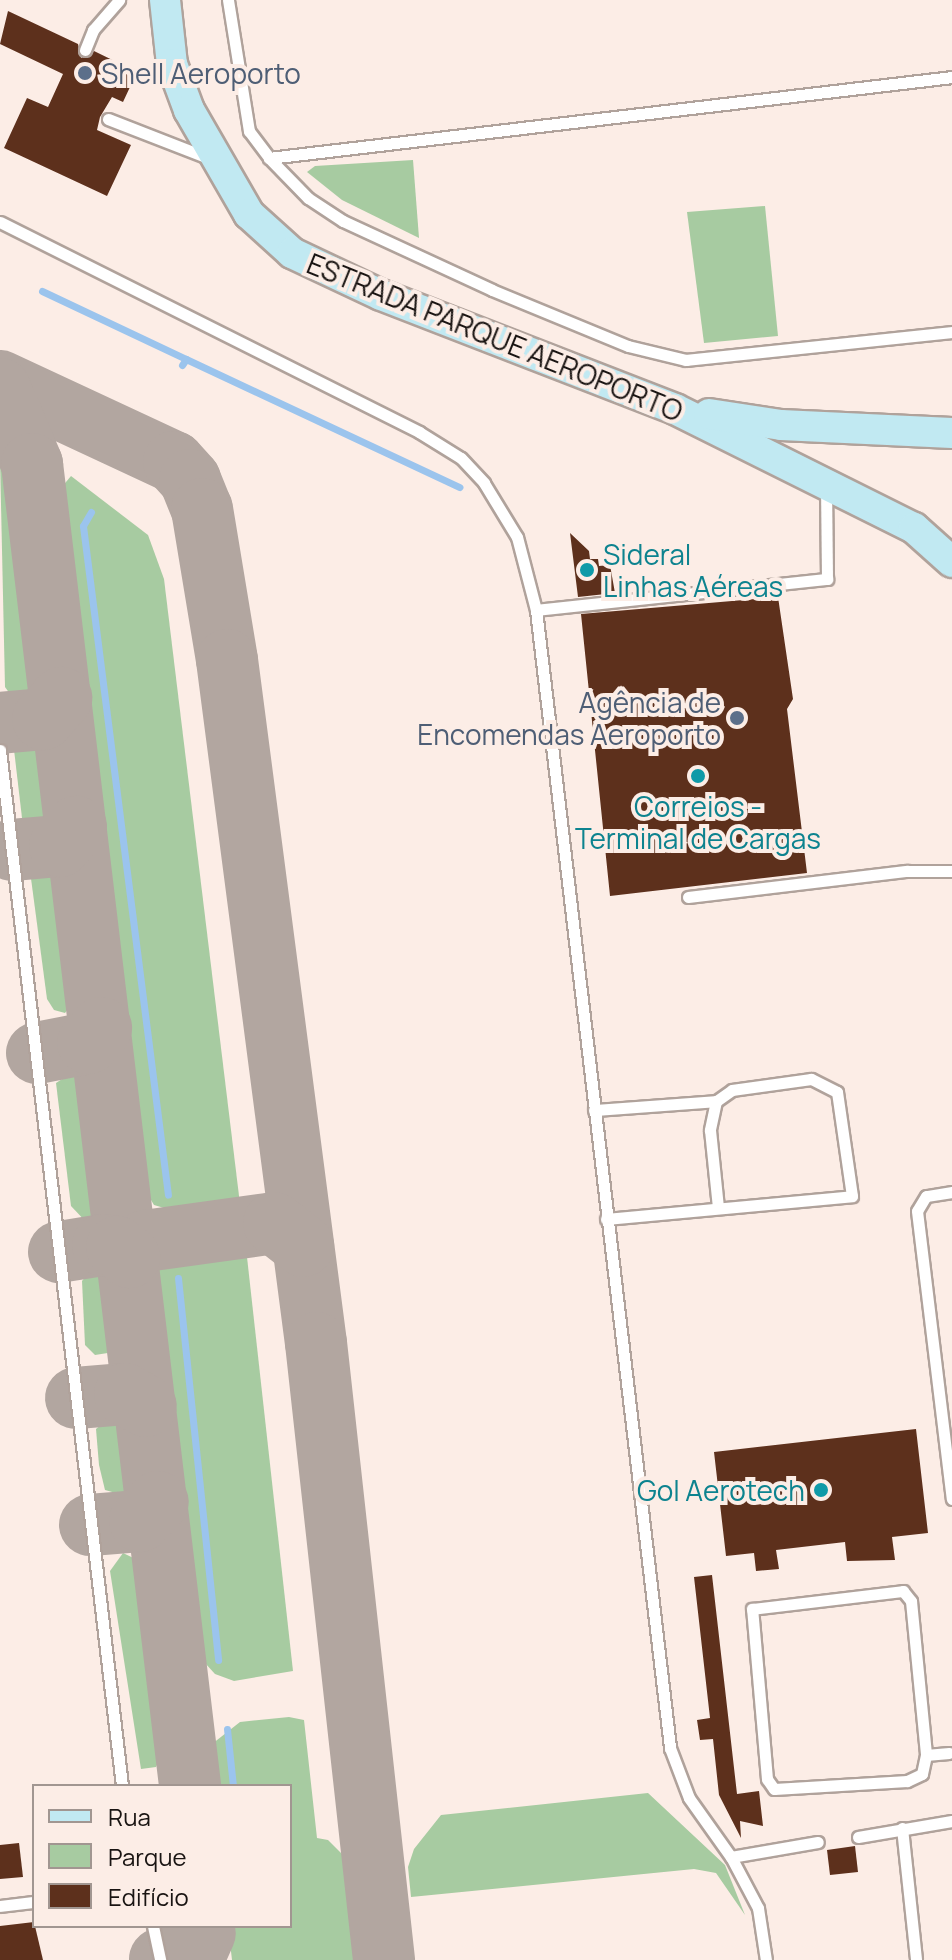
<!DOCTYPE html>
<meta charset="utf-8">
<style>
body{margin:0}
#map{position:relative;width:952px;height:1960px;overflow:hidden;background:#fcede6;font-family:Manrope,sans-serif}
div>[style]{position:absolute}
.green>*{inset:0;background:#a7cba1}
.stream>*{height:7px;margin:-3.5px;padding:0 3.5px;transform-origin:3.5px;border-radius:3.5px;background:#9bc4ed}
.taxiway>*{height:62px;margin:-31px;padding:0 31px;transform-origin:31px;border-radius:31px;background:#b2a6a0}
.building>*{inset:0;background:#5d301c}
.roads{filter:drop-shadow(2px 0 #b0a29b) drop-shadow(-2px 0 #b0a29b) drop-shadow(0 2px #b0a29b) drop-shadow(0 -2px #b0a29b)}
.lane>*{height:11px;margin:-5.5px;padding:0 5.5px;transform-origin:5.5px;border-radius:5.5px;background:#fff}
.secondary>*{height:30px;margin:-15px;padding:0 15px;transform-origin:15px;border-radius:15px;background:#c1e9f2}
.dots>*{width:22px;height:22px;translate:-50% -50%;box-sizing:border-box;border:4px solid #fcede6;border-radius:50%}
span{translate:-50% -50%;white-space:nowrap;text-align:center;line-height:1.15;-webkit-text-stroke:8px #fcede6;paint-order:stroke}
.service-label{font-size:28px;color:#4e5e75}
.left{translate:0 -50%;text-align:left}
.right{translate:-100% -50%;text-align:right}
.street-label{font-size:28px;color:#191412}
.culture-label{font-size:28px;color:#0d838f}
.legend{position:absolute;left:32px;top:1784px;width:260px;height:144px;box-sizing:border-box;background:#fcede6;border:2px solid #a19691;margin:0;padding:10px 14px;list-style:none;font-size:24px;color:#191412}
.legend li{display:flex;align-items:center;gap:16px;height:40px}
.legend b{width:40px;border:2px solid #a19691}
</style>
<div id="map">
<div class="green">
<i style="clip-path:polygon(413px 160px,419px 238px,342px 200px,307px 172px,315px 166px)"></i>
<i style="clip-path:polygon(765px 206px,778px 336px,704px 343px,687px 212px)"></i>
<i style="clip-path:polygon(6px 455px,16px 455px,47px 681px,31px 700px,15px 701px,5px 687px,0 458px)"></i>
<i style="clip-path:polygon(71px 476px,148px 535px,164px 579px,240px 1204px,171px 1210px,154px 1205px,145px 1190px,61px 488px)"></i>
<i style="clip-path:polygon(29px 735px,51px 753px,56px 802px,41px 825px,30px 826px,22px 818px,13px 741px)"></i>
<i style="clip-path:polygon(44px 861px,54px 861px,68px 886px,80px 993px,65px 1013px,54px 1010px,47px 999px,30px 871px)"></i>
<i style="clip-path:polygon(73px 1072px,90px 1082px,106px 1218px,99px 1227px,88px 1224px,71px 1206px,56px 1083px)"></i>
<i style="clip-path:polygon(223px 1245px,246px 1248px,293px 1671px,234px 1681px,215px 1674px,194px 1651px,151px 1281px,167px 1253px)"></i>
<i style="clip-path:polygon(111px 1258px,120px 1343px,114px 1352px,95px 1355px,85px 1345px,82px 1281px,98px 1261px)"></i>
<i style="clip-path:polygon(113px 1415px,130px 1424px,138px 1476px,123px 1495px,105px 1490px,99px 1465px,96px 1429px)"></i>
<i style="clip-path:polygon(123px 1553px,146px 1564px,167px 1744px,156px 1767px,141px 1769px,110px 1571px)"></i>
<i style="clip-path:polygon(289px 1717px,304px 1720px,317px 1838px,328px 1840px,345px 1857px,358px 1960px,232px 1960px,228px 1926px,290px 1926px,290px 1786px,211px 1786px,212px 1744px,240px 1722px)"></i>
<i style="clip-path:polygon(648px 1793px,725px 1865px,745px 1915px,716px 1873px,694px 1869px,411px 1897px,408px 1867px,414px 1849px,441px 1815px)"></i>
</div>
<div class="stream">
<i style="left:42px;top:291px;width:159px;rotate:25.3deg"></i>
<i style="left:182px;top:365px;width:7px;rotate:-56deg"></i>
<i style="left:186px;top:359px;width:302px;rotate:25.1deg"></i>
<i style="left:91px;top:512px;width:16px;rotate:120deg"></i>
<i style="left:83px;top:526px;width:674px;rotate:82.76deg"></i>
<i style="left:178px;top:1278px;width:384px;rotate:84deg"></i>
<i style="left:227px;top:1729px;width:57px;rotate:84deg"></i>
</div>
<div class="taxiway">
<i style="left:0;top:381px;width:192px;rotate:25deg"></i>
<i style="left:174px;top:462px;width:24px;rotate:48deg"></i>
<i style="left:190px;top:480px;width:31px;rotate:68deg"></i>
<i style="left:202px;top:509px;width:153px;rotate:80.6deg"></i>
<i style="left:227px;top:660px;width:689px;rotate:82.58deg"></i>
<i style="left:316px;top:1343px;width:621px;rotate:83.71deg"></i>
<i style="left:0;top:389px;width:82px;rotate:66.9deg"></i>
<i style="left:32px;top:464px;width:1331px;rotate:83.18deg"></i>
<i style="left:0;top:723px;width:43px;rotate:-5.3deg"></i>
<i style="left:43px;top:719px;width:28px;rotate:-49deg"></i>
<i style="left:12px;top:850px;width:48px;rotate:-4.8deg"></i>
<i style="left:60px;top:846px;width:25px;rotate:-50deg"></i>
<i style="left:37px;top:1053px;width:52px;rotate:-11.1deg"></i>
<i style="left:88px;top:1043px;width:20px;rotate:-49deg"></i>
<i style="left:145px;top:1241px;width:130px;rotate:-7.9deg"></i>
<i style="left:274px;top:1223px;width:37px;rotate:38deg"></i>
<i style="left:59px;top:1252px;width:45px;rotate:-9deg"></i>
<i style="left:103px;top:1245px;width:14px;rotate:8deg"></i>
<i style="left:117px;top:1247px;width:16px;rotate:40deg"></i>
<i style="left:76px;top:1398px;width:49px;rotate:-4.7deg"></i>
<i style="left:125px;top:1394px;width:24px;rotate:30deg"></i>
<i style="left:90px;top:1525px;width:50px;rotate:-4.6deg"></i>
<i style="left:140px;top:1521px;width:26px;rotate:-47deg"></i>
<i style="left:160px;top:1959px;width:35px;rotate:-7deg"></i>
<i style="left:195px;top:1955px;width:24px;rotate:-66deg"></i>
</div>
<div class="building">
<i style="clip-path:polygon(8px 11px,78px 44px,81px 58px,94px 51px,137px 72px,123px 102px,112px 97px,100px 117px,97px 130px,131px 145px,107px 196px,4px 148px,27px 98px,48px 107px,63px 74px,0 44px)"></i>
<i style="clip-path:polygon(570px 533px,589px 551px,590px 559px,598px 559px,599px 566px,610px 565px,615px 593px,578px 597px)"></i>
<i style="clip-path:polygon(778px 597px,793px 699px,787px 709px,807px 873px,610px 896px,581px 614px)"></i>
<i style="clip-path:polygon(916px 1429px,928px 1533px,892px 1537px,895px 1560px,847px 1561px,845px 1542px,776px 1550px,779px 1569px,756px 1571px,754px 1553px,726px 1556px,714px 1452px)"></i>
<i style="clip-path:polygon(712px 1575px,737px 1794px,759px 1791px,763px 1826px,740px 1821px,741px 1838px,719px 1795px,713px 1739px,700px 1740px,697px 1720px,710px 1718px,694px 1577px)"></i>
<i style="clip-path:polygon(19px 1843px,23px 1877px,0 1879px,0 1845px)"></i>
<i style="clip-path:polygon(855px 1846px,858px 1872px,830px 1875px,827px 1850px)"></i>
<i style="clip-path:polygon(34px 1922px,43px 1960px,0 1960px,0 1926px)"></i>
</div>
<div class="roads">
<div class="lane">
<i style="left:228px;top:0;width:133px;rotate:80.9deg"></i>
<i style="left:249px;top:131px;width:34px;rotate:53deg"></i>
<i style="left:269px;top:158px;width:56px;rotate:45.7deg"></i>
<i style="left:308px;top:198px;width:42px;rotate:33.3deg"></i>
<i style="left:343px;top:221px;width:164px;rotate:24.8deg"></i>
<i style="left:492px;top:290px;width:147px;rotate:22.4deg"></i>
<i style="left:628px;top:346px;width:60px;rotate:13.6deg"></i>
<i style="left:686px;top:360px;width:267px;rotate:-6deg"></i>
<i style="left:85px;top:50px;width:22px;rotate:-68deg"></i>
<i style="left:93px;top:30px;width:40px;rotate:-49deg"></i>
<i style="left:108px;top:119px;width:110px;rotate:21.2deg"></i>
<i style="left:269px;top:158px;width:688px;rotate:-6.76deg"></i>
<i style="left:0;top:222px;width:469px;rotate:26.6deg"></i>
<i style="left:419px;top:432px;width:49px;rotate:31.8deg"></i>
<i style="left:461px;top:458px;width:34px;rotate:47deg"></i>
<i style="left:484px;top:483px;width:63px;rotate:58.6deg"></i>
<i style="left:517px;top:537px;width:75px;rotate:75.4deg"></i>
<i style="left:536px;top:610px;width:1146px;rotate:83.28deg"></i>
<i style="left:670px;top:1748px;width:53px;rotate:69.2deg"></i>
<i style="left:689px;top:1798px;width:72px;rotate:54.6deg"></i>
<i style="left:731px;top:1857px;width:58px;rotate:62.1deg"></i>
<i style="left:758px;top:1908px;width:53px;rotate:81.3deg"></i>
<i style="left:536px;top:610px;width:293px;rotate:-6.1deg"></i>
<i style="left:827px;top:579px;width:92px;rotate:-90.6deg"></i>
<i style="left:0;top:750px;width:1043px;rotate:83.28deg"></i>
<i style="left:688px;top:897px;width:221px;rotate:-6.8deg"></i>
<i style="left:907px;top:871px;width:45px"></i>
<i style="left:594px;top:1110px;width:122px;rotate:-4.2deg"></i>
<i style="left:952px;top:1192px;width:26px;rotate:171deg"></i>
<i style="left:926px;top:1196px;width:17px;rotate:121deg"></i>
<i style="left:917px;top:1211px;width:290px;rotate:83.1deg"></i>
<i style="left:606px;top:1219px;width:247px;rotate:-5.3deg"></i>
<i style="left:852px;top:1196px;width:105px;rotate:-98.2deg"></i>
<i style="left:837px;top:1092px;width:29px;rotate:-153deg"></i>
<i style="left:811px;top:1079px;width:80px;rotate:172.1deg"></i>
<i style="left:732px;top:1090px;width:19px;rotate:145deg"></i>
<i style="left:716px;top:1101px;width:30px;rotate:102deg"></i>
<i style="left:710px;top:1130px;width:78px;rotate:84.1deg"></i>
<i style="left:903px;top:1591px;width:13px;rotate:51deg"></i>
<i style="left:911px;top:1601px;width:155px;rotate:84.4deg"></i>
<i style="left:926px;top:1755px;width:19px;rotate:102deg"></i>
<i style="left:922px;top:1774px;width:17px;rotate:155deg"></i>
<i style="left:907px;top:1781px;width:133px;rotate:176.6deg"></i>
<i style="left:774px;top:1789px;width:12px;rotate:-125deg"></i>
<i style="left:767px;top:1779px;width:171px;rotate:-95deg"></i>
<i style="left:752px;top:1609px;width:152px;rotate:-6.8deg"></i>
<i style="left:926px;top:1755px;width:23px;rotate:-5deg"></i>
<i style="left:902px;top:1828px;width:133px;rotate:83.9deg"></i>
<i style="left:858px;top:1837px;width:95px;rotate:-9.7deg"></i>
<i style="left:731px;top:1857px;width:88px;rotate:-9.8deg"></i>
<i style="left:0;top:1906px;width:34px;rotate:-7deg"></i>
<i style="left:153px;top:1926px;width:35px;rotate:78deg"></i>
</div>
<div class="secondary">
<i style="left:165px;top:0;width:64px;rotate:83.8deg"></i>
<i style="left:172px;top:64px;width:49px;rotate:69.7deg"></i>
<i style="left:189px;top:110px;width:120px;rotate:60deg"></i>
<i style="left:249px;top:214px;width:58px;rotate:42.2deg"></i>
<i style="left:292px;top:253px;width:98px;rotate:25.3deg"></i>
<i style="left:381px;top:295px;width:315px;rotate:21.2deg"></i>
<i style="left:675px;top:409px;width:267px;rotate:26.5deg"></i>
<i style="left:914px;top:528px;width:51px;rotate:41.8deg"></i>
<i style="left:709px;top:414px;width:73px;rotate:8.7deg"></i>
<i style="left:781px;top:425px;width:171px;rotate:2.7deg"></i>
</div>
</div>
<div class="dots">
<i style="left:85px;top:73px;background:#5c6f8a"></i>
<i style="left:587px;top:570px;background:#0f9aa8"></i>
<i style="left:737px;top:718px;background:#5c6f8a"></i>
<i style="left:698px;top:776px;background:#0f9aa8"></i>
<i style="left:821px;top:1490px;background:#0f9aa8"></i>
</div>
<div class="service-label">
<span class="left" style="left:101px;top:73px">Shell Aeroporto</span>
<span class="right" style="left:721px;top:718px">Agência de<br>Encomendas Aeroporto</span>
</div>
<div class="street-label">
<span style="left:495px;top:337px;rotate:22deg">ESTRADA PARQUE AEROPORTO</span>
</div>
<div class="culture-label">
<span class="left" style="left:603px;top:570px">Sideral<br>Linhas Aéreas</span>
<span style="left:698px;top:822px">Correios -<br>Terminal de Cargas</span>
<span class="right" style="left:805px;top:1490px">Gol Aerotech</span>
</div>
<ul class="legend">
<li><b style="height:10px;background:#c1e9f2"></b>Rua</li>
<li><b style="height:22px;background:#a7cba1"></b>Parque</li>
<li><b style="height:22px;background:#5d301c"></b>Edifício</li>
</ul>
</div>
